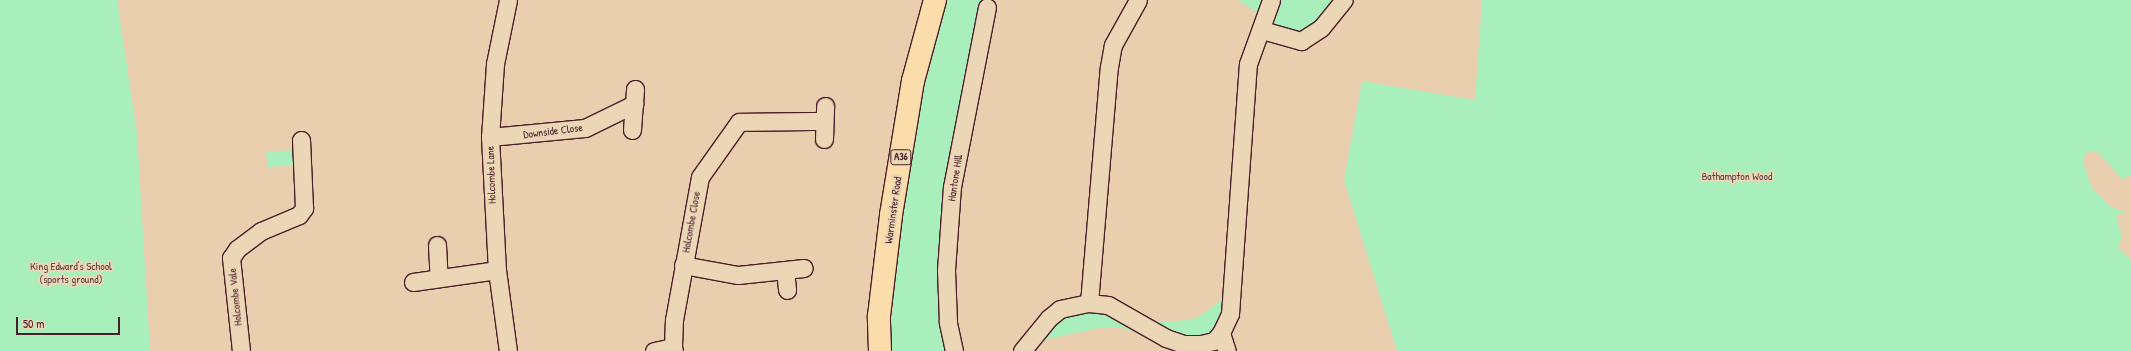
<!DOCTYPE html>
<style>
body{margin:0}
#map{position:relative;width:2131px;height:351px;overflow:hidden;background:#eacfaf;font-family:"Patrick Hand",sans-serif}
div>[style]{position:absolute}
.green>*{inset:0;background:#a8efbb}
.roads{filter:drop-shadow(1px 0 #4a1f2b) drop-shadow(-1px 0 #4a1f2b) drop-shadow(0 1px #4a1f2b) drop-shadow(0 -1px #4a1f2b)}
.minor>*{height:17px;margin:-8.5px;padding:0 8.5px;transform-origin:8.5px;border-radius:8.5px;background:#ebd6b5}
.highway>*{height:22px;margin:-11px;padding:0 11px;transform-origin:11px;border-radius:11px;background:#fbddab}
span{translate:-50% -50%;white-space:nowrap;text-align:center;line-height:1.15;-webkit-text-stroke:4px #ebd6b5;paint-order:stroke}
.shield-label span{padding:1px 3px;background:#ebd6b5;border:1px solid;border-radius:3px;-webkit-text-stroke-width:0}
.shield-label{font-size:10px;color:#4a1f2b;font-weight:700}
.street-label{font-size:11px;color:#4a1f2b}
.park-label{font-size:11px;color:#583e41}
.scale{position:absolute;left:16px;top:317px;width:104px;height:18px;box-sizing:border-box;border:2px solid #4a1f2b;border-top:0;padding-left:5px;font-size:12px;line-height:14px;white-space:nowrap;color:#4a1f2b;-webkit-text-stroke:3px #ebd6b5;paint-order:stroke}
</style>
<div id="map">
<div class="green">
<i style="clip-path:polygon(0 0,117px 0,137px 134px,150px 351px,0 351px)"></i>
<i style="clip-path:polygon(943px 0,983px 0,948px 189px,948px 351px,889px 351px,904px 186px,924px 62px)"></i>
<i style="clip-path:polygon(1238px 0,1266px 0,1261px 15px)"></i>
<i style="clip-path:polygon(1280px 0,1335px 0,1314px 27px,1299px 35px,1272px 24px)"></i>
<i style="clip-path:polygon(1482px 0,2131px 0,2131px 175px,2122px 179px,2097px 151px,2087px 152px,2083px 161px,2092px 188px,2110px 206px,2128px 214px,2118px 214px,2117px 221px,2122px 236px,2118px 248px,2131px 259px,2131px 351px,1397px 351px,1344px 180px,1362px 81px,1475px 100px)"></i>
<i style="clip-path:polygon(294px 150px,300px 165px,268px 167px,266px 152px)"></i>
<i style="clip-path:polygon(1224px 298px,1228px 305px,1214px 331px,1206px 336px,1182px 338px,1154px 322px,1171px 322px,1197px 318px)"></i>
<i style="clip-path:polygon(1100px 308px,1150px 336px,1123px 328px,1104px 327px,1038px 341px,1064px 315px)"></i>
</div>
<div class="roads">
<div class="minor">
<i style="left:508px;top:0;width:65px;rotate:101.5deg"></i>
<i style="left:495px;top:64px;width:73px;rotate:93.9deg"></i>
<i style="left:490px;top:137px;width:133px;rotate:87deg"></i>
<i style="left:497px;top:270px;width:82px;rotate:82.3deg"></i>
<i style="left:1262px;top:30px;width:41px;rotate:15.8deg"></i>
<i style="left:1301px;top:41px;width:24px;rotate:-33deg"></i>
<i style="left:1321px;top:28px;width:36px;rotate:-51deg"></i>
<i style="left:632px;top:130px;width:26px;rotate:-86deg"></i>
<i style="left:490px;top:137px;width:95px;rotate:-5.4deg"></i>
<i style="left:585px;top:128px;width:55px;rotate:-26.1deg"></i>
<i style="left:634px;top:104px;width:15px;rotate:-86deg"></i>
<i style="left:824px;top:139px;width:33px;rotate:-88deg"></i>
<i style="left:437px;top:245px;width:33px;rotate:87deg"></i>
<i style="left:683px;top:265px;width:56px;rotate:10.3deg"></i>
<i style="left:738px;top:275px;width:66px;rotate:-6.1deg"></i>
<i style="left:785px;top:270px;width:20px;rotate:84deg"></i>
<i style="left:413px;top:282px;width:85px;rotate:-8.1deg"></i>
<i style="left:1089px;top:303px;width:237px;rotate:-85.2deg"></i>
<i style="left:1109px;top:67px;width:22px;rotate:-80deg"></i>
<i style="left:1113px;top:45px;width:51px;rotate:-60.9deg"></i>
<i style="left:1221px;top:333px;width:19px;rotate:72deg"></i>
<i style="left:673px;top:347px;width:27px;rotate:-88deg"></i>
<i style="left:674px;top:320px;width:145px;rotate:-79.7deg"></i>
<i style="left:700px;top:177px;width:67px;rotate:-54.7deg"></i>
<i style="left:739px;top:122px;width:85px;rotate:-0.7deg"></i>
<i style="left:241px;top:351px;width:94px;rotate:-96.1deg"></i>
<i style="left:231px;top:258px;width:11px;rotate:-56deg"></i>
<i style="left:237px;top:249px;width:30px;rotate:-37deg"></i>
<i style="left:261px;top:231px;width:41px;rotate:-22.8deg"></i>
<i style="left:299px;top:215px;width:9px;rotate:-54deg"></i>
<i style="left:304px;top:208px;width:68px;rotate:-92.5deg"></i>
<i style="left:654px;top:351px;width:19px;rotate:-12deg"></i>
<i style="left:673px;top:347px;width:4px;rotate:76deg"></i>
<i style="left:954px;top:351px;width:30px;rotate:-102deg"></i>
<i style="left:948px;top:322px;width:52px;rotate:-92.2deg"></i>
<i style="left:946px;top:270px;width:83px;rotate:-85.9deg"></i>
<i style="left:952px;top:187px;width:183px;rotate:-79deg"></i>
<i style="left:1022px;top:351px;width:43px;rotate:-50.7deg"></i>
<i style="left:1049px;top:318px;width:14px;rotate:-39deg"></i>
<i style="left:1060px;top:309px;width:30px;rotate:-12deg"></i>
<i style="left:1089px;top:303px;width:19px;rotate:6deg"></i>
<i style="left:1108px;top:305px;width:67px;rotate:29.6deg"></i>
<i style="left:1166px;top:338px;width:18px;rotate:19deg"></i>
<i style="left:1183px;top:344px;width:18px"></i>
<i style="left:1201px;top:344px;width:13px;rotate:-13deg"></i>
<i style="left:1214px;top:341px;width:11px;rotate:-49deg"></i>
<i style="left:1221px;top:333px;width:21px;rotate:-65deg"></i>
<i style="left:1230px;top:314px;width:251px;rotate:-85.9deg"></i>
<i style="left:1248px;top:64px;width:68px;rotate:-70.2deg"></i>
</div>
<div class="highway">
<i style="left:880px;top:351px;width:35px;rotate:-92deg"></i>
<i style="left:879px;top:316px;width:102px;rotate:-83.2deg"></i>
<i style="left:891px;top:215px;width:136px;rotate:-80.7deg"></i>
<i style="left:913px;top:81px;width:84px;rotate:-74.8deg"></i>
</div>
</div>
<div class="shield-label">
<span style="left:901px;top:157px">A36</span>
</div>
<div class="street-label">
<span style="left:553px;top:131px;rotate:-7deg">Downside Close</span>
<span style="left:491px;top:175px;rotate:-92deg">Holcombe Lane</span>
<span style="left:955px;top:178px;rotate:-81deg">Hantone Hill</span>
<span style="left:893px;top:210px;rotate:-82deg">Warminster Road</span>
<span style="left:691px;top:222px;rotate:-80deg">Holcombe Close</span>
<span style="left:235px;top:297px;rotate:-96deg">Holcombe Vale</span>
</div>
<div class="park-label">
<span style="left:1737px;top:176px">Bathampton Wood</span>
<span style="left:71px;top:273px">King Edward's School<br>(sports ground)</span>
</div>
<div class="scale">50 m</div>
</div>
